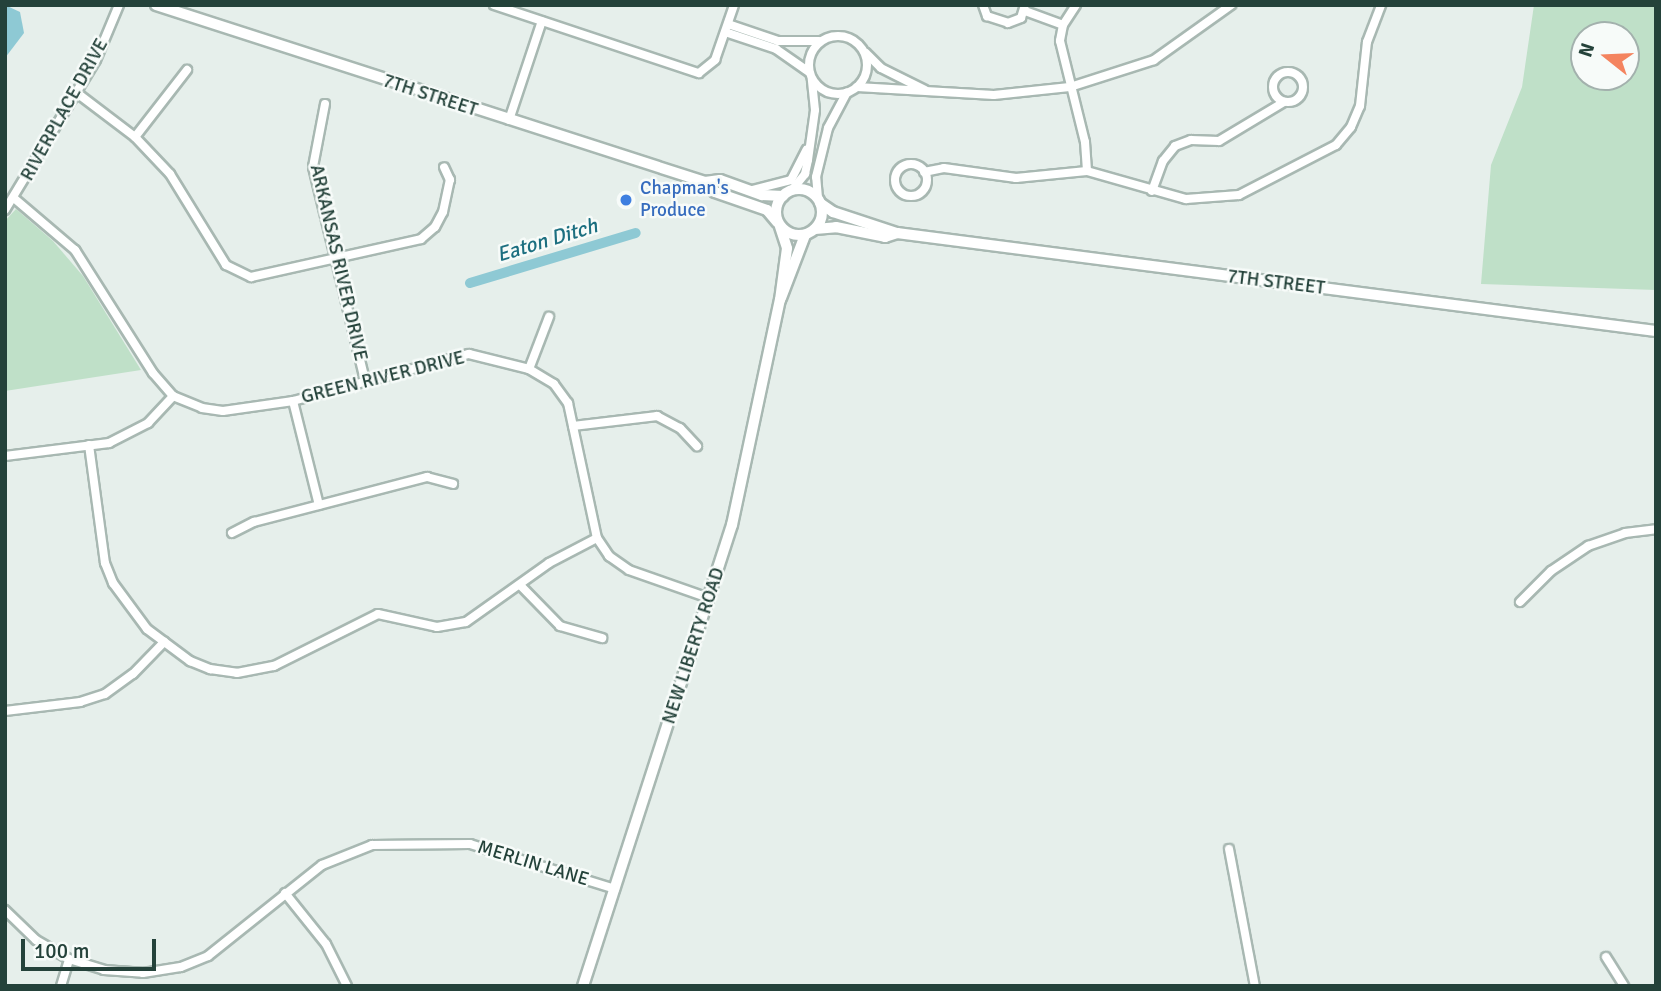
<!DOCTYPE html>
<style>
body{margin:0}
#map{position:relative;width:1661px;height:991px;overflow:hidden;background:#e6efeb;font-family:Signika,sans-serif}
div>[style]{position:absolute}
.green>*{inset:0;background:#bfe0c8}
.water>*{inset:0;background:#8ec9d4}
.canal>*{height:10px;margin:-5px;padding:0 5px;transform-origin:5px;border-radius:5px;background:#8ec9d4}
.roads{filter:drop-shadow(2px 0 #a8b8b2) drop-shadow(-2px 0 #a8b8b2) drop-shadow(0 2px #a8b8b2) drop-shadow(0 -2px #a8b8b2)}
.minor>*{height:8px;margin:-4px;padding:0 4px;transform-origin:4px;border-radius:4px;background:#fff}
.minor>.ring{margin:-4px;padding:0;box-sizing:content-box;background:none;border:8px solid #fff;border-radius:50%}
.tertiary>*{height:10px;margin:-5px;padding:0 5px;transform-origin:5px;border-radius:5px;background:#fff}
.tertiary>.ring{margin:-5px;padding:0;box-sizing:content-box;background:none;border:10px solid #fff;border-radius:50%}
.dots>*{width:19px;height:19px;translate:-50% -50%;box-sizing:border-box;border:4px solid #f7fbf9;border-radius:50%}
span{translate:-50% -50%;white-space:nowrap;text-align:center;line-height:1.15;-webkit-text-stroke:5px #f7fbf9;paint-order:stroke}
.street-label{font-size:19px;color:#24423a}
.shop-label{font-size:19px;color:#366cbe}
.left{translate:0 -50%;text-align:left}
.water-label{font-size:21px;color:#1c6f80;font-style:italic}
.frame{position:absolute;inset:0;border:7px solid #24423a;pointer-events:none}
.north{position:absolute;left:1570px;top:21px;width:70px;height:70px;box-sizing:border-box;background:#f7fbf9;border:2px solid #a3b1ad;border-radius:50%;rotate:288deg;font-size:19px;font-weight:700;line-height:28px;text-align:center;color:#24423a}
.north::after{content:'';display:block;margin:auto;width:24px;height:32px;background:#f4845f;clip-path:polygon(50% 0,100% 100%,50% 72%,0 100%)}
.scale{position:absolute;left:21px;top:939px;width:135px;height:32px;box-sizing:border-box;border:4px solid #24423a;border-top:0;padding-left:9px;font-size:21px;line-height:24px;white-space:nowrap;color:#24423a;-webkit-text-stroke:5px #f7fbf9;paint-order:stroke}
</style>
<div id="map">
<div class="green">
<i style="clip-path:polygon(evenodd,1534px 5px,1656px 5px,1656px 290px,1481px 284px,1491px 165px,1522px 87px,1534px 5px,1584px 35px,1626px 35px,1626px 77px,1584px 77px,1584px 35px)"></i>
<i style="clip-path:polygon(16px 209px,53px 241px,83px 276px,141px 370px,5px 391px,5px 221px)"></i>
</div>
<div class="water">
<i style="clip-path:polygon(5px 5px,20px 12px,24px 33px,5px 58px)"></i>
</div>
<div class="canal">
<i style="left:470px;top:283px;width:173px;rotate:-16.8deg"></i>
</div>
<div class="roads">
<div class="minor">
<i style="left:494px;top:5px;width:216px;rotate:18.4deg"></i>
<i style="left:699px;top:73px;width:21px;rotate:-39deg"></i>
<i style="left:715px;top:60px;width:58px;rotate:-70.9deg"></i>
<i style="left:983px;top:5px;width:12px;rotate:70deg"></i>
<i style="left:987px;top:16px;width:22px;rotate:18deg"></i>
<i style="left:1008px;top:23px;width:14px;rotate:-21deg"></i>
<i style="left:1021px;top:18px;width:14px;rotate:-73deg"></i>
<i style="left:1076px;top:5px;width:24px;rotate:123deg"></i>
<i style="left:1063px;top:25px;width:16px;rotate:101deg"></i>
<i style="left:1060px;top:41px;width:104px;rotate:76.1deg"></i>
<i style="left:1085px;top:142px;width:29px;rotate:86deg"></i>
<i style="left:1025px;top:11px;width:40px;rotate:20.2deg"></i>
<i style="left:728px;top:24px;width:53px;rotate:18.8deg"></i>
<i style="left:778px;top:41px;width:41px"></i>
<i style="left:725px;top:32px;width:54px;rotate:18.4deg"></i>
<i style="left:776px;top:49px;width:40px;rotate:34.9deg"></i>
<i class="ring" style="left:809px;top:36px;width:50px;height:50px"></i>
<i style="left:866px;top:53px;width:21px;rotate:45deg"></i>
<i style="left:881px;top:68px;width:49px;rotate:26.6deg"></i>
<i class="ring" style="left:1273px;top:72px;width:22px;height:22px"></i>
<i style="left:857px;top:87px;width:137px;rotate:3.3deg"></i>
<i style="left:994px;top:95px;width:76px;rotate:-6deg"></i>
<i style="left:1070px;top:87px;width:88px;rotate:-17.8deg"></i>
<i style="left:1154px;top:60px;width:95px;rotate:-35.5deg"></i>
<i style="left:77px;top:93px;width:73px;rotate:37.2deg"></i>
<i style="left:135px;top:137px;width:51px;rotate:46.6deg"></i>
<i style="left:170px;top:174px;width:107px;rotate:58.4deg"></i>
<i style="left:226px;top:265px;width:28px;rotate:26deg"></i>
<i style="left:251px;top:277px;width:174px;rotate:-12.6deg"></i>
<i style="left:421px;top:239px;width:18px;rotate:-41deg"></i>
<i style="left:435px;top:227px;width:17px;rotate:-62deg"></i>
<i style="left:443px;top:212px;width:33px;rotate:-78deg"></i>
<i style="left:450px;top:180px;width:14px;rotate:-115deg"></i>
<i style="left:325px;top:104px;width:64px;rotate:100.8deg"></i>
<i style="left:313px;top:167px;width:219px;rotate:76.3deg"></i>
<i style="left:509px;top:120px;width:104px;rotate:-71.6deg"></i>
<i style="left:135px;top:137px;width:85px;rotate:-52.2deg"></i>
<i class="ring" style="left:895px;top:164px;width:24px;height:24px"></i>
<i style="left:924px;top:172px;width:20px;rotate:-11deg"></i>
<i style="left:944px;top:168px;width:73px;rotate:7.9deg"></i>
<i style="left:1016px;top:178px;width:71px;rotate:-5.6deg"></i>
<i style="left:1087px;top:171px;width:103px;rotate:15.8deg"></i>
<i style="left:1186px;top:199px;width:53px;rotate:-4.3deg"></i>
<i style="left:1239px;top:195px;width:109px;rotate:-27.3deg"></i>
<i style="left:1336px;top:145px;width:23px;rotate:-50deg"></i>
<i style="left:1351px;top:127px;width:23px;rotate:-67deg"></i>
<i style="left:1360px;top:106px;width:64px;rotate:-83.8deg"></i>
<i style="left:1367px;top:42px;width:40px;rotate:-69deg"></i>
<i style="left:752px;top:190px;width:40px;rotate:-14.4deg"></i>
<i style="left:791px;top:180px;width:34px;rotate:-63deg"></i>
<i style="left:792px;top:190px;width:21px;rotate:-51deg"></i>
<i style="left:805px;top:174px;width:14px;rotate:-78deg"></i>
<i style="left:808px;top:160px;width:50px;rotate:-82deg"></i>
<i style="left:815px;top:110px;width:31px;rotate:-96deg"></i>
<i style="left:1152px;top:191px;width:32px;rotate:-70deg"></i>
<i style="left:1163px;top:161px;width:19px;rotate:-51deg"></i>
<i style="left:1175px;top:146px;width:17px;rotate:-21deg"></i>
<i style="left:1191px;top:140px;width:28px;rotate:2deg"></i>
<i style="left:1219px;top:141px;width:76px;rotate:-31deg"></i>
<i style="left:818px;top:198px;width:21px;rotate:-95deg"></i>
<i style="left:816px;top:177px;width:50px;rotate:-76.2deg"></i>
<i style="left:828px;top:128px;width:40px;rotate:-62deg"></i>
<i style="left:15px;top:199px;width:79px;rotate:40.4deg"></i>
<i style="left:75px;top:250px;width:146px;rotate:57.6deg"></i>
<i style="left:153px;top:373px;width:30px;rotate:49deg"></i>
<i style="left:173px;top:396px;width:31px;rotate:22deg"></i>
<i style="left:202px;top:408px;width:21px;rotate:8deg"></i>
<i style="left:223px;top:411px;width:71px;rotate:-8.1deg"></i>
<i style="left:293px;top:401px;width:182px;rotate:-15deg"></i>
<i style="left:469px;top:354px;width:62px;rotate:14deg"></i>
<i style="left:529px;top:369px;width:29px;rotate:31deg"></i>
<i style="left:554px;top:384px;width:24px;rotate:54deg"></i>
<i style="left:568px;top:403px;width:138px;rotate:77.9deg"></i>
<i style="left:597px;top:538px;width:22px;rotate:56deg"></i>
<i style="left:609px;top:556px;width:24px;rotate:35deg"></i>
<i style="left:629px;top:570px;width:85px;rotate:19.3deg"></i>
<i style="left:5px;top:210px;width:175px;rotate:-58.8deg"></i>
<i style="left:96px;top:60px;width:60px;rotate:-67.3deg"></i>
<i style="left:529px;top:369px;width:56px;rotate:-69deg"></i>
<i style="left:293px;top:401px;width:107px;rotate:76deg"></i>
<i style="left:573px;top:426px;width:85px;rotate:-6.8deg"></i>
<i style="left:657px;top:416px;width:26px;rotate:28deg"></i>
<i style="left:680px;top:428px;width:25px;rotate:47deg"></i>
<i style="left:89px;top:445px;width:119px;rotate:82.3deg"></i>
<i style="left:105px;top:563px;width:22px;rotate:68deg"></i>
<i style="left:113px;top:583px;width:57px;rotate:53.5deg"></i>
<i style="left:147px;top:629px;width:54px;rotate:36.7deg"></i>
<i style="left:190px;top:661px;width:22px;rotate:22deg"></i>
<i style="left:210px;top:669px;width:27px;rotate:8deg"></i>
<i style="left:237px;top:673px;width:38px;rotate:-11deg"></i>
<i style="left:274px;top:666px;width:116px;rotate:-26.6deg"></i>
<i style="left:378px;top:614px;width:60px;rotate:12.4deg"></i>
<i style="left:437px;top:627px;width:29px;rotate:-10deg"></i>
<i style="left:466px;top:622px;width:102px;rotate:-35.4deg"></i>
<i style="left:549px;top:563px;width:54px;rotate:-27.5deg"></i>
<i style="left:5px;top:456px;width:105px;rotate:-7.1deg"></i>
<i style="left:109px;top:443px;width:44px;rotate:-27.1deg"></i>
<i style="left:148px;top:423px;width:37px;rotate:-47deg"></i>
<i style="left:232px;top:533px;width:25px;rotate:-27deg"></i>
<i style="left:254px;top:522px;width:179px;rotate:-14.6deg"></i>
<i style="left:427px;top:477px;width:27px;rotate:15deg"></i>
<i style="left:521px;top:586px;width:56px;rotate:45.7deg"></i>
<i style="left:560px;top:626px;width:44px;rotate:15.9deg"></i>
<i style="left:1520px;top:602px;width:44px;rotate:-45deg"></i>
<i style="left:1551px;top:571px;width:45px;rotate:-34deg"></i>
<i style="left:1588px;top:546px;width:39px;rotate:-19deg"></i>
<i style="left:1625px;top:533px;width:31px;rotate:-7deg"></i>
<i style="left:5px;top:711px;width:76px;rotate:-6.8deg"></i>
<i style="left:80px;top:702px;width:26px;rotate:-18deg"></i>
<i style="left:105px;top:694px;width:34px;rotate:-36deg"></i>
<i style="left:133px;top:674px;width:45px;rotate:-45.9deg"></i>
<i style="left:1229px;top:849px;width:139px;rotate:79.3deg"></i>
<i style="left:285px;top:893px;width:65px;rotate:51.2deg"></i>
<i style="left:326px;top:944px;width:47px;rotate:63.4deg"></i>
<i style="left:5px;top:910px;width:43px;rotate:44.1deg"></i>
<i style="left:36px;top:940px;width:38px;rotate:30deg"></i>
<i style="left:69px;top:959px;width:37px;rotate:17deg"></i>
<i style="left:104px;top:970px;width:39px;rotate:4deg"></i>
<i style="left:143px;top:973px;width:38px;rotate:-9deg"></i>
<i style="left:181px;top:967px;width:29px;rotate:-22deg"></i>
<i style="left:208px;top:956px;width:146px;rotate:-38.6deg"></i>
<i style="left:322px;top:865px;width:54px;rotate:-21.8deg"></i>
<i style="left:372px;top:845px;width:98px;rotate:-0.6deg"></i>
<i style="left:470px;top:844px;width:152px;rotate:17.2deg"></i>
<i style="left:1606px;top:957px;width:34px;rotate:58deg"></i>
<i style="left:61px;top:986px;width:28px;rotate:-73deg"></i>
</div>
<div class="tertiary">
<i style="left:156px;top:5px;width:577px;rotate:17.87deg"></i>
<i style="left:705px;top:182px;width:14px;rotate:45deg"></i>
<i style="left:715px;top:192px;width:55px;rotate:19.1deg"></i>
<i style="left:767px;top:210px;width:16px;rotate:50deg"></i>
<i style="left:705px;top:182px;width:15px;rotate:-8deg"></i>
<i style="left:720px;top:180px;width:45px;rotate:19.7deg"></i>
<i style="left:762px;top:195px;width:21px;rotate:3deg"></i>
<i class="ring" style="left:776px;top:189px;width:36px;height:36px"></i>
<i style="left:820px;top:203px;width:16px;rotate:35deg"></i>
<i style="left:833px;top:212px;width:67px;rotate:18.2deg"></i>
<i style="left:897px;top:233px;width:765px;rotate:7.36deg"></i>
<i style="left:815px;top:229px;width:21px;rotate:-5deg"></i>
<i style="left:836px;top:227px;width:50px;rotate:11.5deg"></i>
<i style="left:885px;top:237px;width:13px;rotate:-18deg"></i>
<i style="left:781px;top:298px;width:67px;rotate:-69.1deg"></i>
<i style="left:583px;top:986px;width:484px;rotate:-72.1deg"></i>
<i style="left:732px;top:525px;width:230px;rotate:-78deg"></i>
<i style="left:780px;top:300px;width:52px;rotate:-82.3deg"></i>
<i style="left:787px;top:248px;width:23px;rotate:-108deg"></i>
</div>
</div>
<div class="dots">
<i style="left:626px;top:200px;background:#3f7fe0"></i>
</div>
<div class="street-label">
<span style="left:430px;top:96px;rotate:18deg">7TH STREET</span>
<span style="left:65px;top:110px;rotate:-61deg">RIVERPLACE DRIVE</span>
<span style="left:338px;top:263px;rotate:77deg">ARKANSAS RIVER DRIVE</span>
<span style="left:1276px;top:283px;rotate:7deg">7TH STREET</span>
<span style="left:383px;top:378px;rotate:-14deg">GREEN RIVER DRIVE</span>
<span style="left:694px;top:646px;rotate:-72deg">NEW LIBERTY ROAD</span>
<span style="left:533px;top:864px;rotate:17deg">MERLIN LANE</span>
</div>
<div class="shop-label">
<span class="left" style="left:640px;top:200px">Chapman's<br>Produce</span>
</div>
<div class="water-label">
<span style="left:547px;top:240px;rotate:-17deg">Eaton Ditch</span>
</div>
<div class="frame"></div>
<div class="north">N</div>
<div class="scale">100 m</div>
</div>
